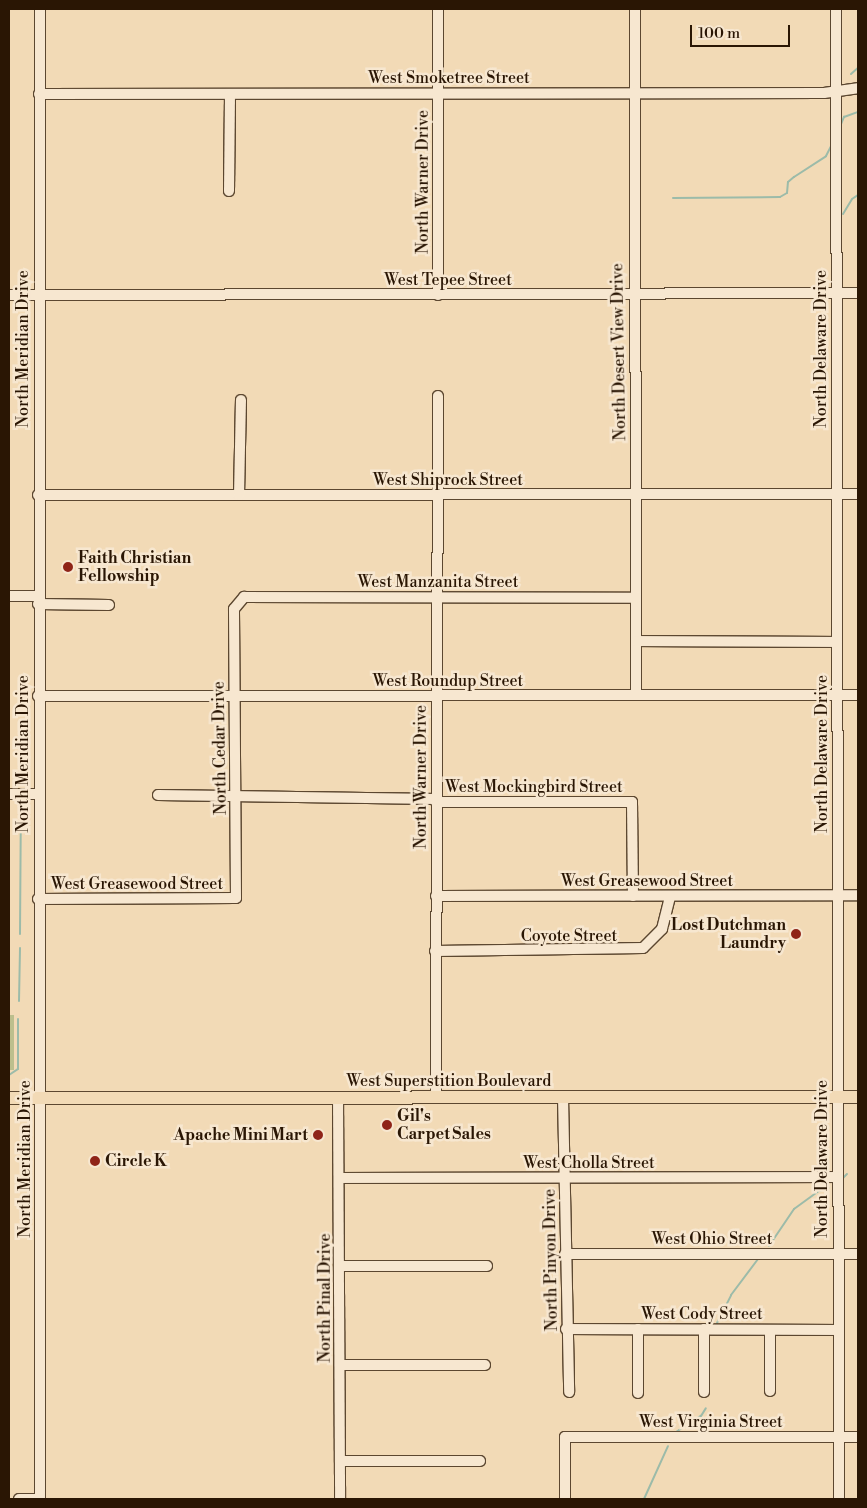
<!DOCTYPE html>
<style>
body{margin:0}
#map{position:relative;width:867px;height:1508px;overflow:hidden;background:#f2dab6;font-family:"Libre Bodoni",serif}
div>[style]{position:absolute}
.green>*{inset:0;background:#bcbf8d}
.stream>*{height:2px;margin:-1px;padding:0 1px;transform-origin:1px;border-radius:1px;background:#9cbba9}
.roads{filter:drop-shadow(1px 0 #5c4730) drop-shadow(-1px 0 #5c4730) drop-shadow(0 1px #5c4730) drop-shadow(0 -1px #5c4730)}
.minor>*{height:10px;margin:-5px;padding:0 5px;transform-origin:5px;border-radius:5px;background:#f7e7d0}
.major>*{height:12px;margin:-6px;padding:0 6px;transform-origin:6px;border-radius:6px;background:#f2dab6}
.dots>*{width:14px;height:14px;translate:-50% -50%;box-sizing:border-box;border:2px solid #f7e7d0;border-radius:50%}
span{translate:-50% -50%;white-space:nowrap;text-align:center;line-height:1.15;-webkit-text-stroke:5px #f7e7d0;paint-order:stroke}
.street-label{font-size:16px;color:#2a1604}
.poi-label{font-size:16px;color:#2a1604;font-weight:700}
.left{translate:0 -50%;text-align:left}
.right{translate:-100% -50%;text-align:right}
.frame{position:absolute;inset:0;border:10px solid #2a1604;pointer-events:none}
.scale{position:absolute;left:690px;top:25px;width:100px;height:22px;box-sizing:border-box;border:2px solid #2a1604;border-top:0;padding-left:6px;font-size:15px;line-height:18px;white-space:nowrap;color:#2a1604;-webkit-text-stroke:4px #f7e7d0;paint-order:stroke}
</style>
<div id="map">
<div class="green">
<i style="clip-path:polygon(9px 1015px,14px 1015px,14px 1070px,9px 1070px)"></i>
</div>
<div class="stream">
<i style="left:851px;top:74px;width:9px;rotate:-41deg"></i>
<i style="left:841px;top:124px;width:8px;rotate:-67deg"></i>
<i style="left:844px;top:117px;width:15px;rotate:-20deg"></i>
<i style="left:673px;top:198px;width:107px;rotate:-0.5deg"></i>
<i style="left:780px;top:197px;width:8px;rotate:-30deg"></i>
<i style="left:787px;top:193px;width:11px;rotate:-85deg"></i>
<i style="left:788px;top:182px;width:8px;rotate:-40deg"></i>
<i style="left:794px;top:177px;width:38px;rotate:-33deg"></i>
<i style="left:826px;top:156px;width:13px;rotate:-63deg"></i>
<i style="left:843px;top:214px;width:17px;rotate:-59deg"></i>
<i style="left:852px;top:199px;width:7px;rotate:-34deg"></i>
<i style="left:20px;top:934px;width:128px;rotate:-89.6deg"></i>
<i style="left:19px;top:1001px;width:53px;rotate:-88.9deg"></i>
<i style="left:9px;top:1075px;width:11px;rotate:-34deg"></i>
<i style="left:18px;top:1069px;width:50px;rotate:-90deg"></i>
<i style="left:842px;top:1179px;width:7px;rotate:-45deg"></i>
<i style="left:769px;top:1246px;width:45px;rotate:-56deg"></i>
<i style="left:794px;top:1209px;width:31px;rotate:-36deg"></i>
<i style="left:819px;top:1191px;width:10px;rotate:-17deg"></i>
<i style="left:717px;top:1323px;width:31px;rotate:-63deg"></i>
<i style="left:731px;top:1295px;width:45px;rotate:-53.1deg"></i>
<i style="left:676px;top:1432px;width:30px;rotate:-33deg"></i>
<i style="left:701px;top:1416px;width:9px;rotate:-58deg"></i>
<i style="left:644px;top:1499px;width:58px;rotate:-65.6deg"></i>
</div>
<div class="roads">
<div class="minor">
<i style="left:40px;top:9px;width:1490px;rotate:90deg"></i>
<i style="left:635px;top:9px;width:686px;rotate:89.92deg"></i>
<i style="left:836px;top:9px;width:1490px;rotate:89.88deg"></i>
<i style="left:39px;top:94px;width:785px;rotate:-0.07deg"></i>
<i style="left:824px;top:93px;width:34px;rotate:-8deg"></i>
<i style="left:229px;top:191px;width:97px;rotate:-89.4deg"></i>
<i style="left:9px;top:295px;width:849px;rotate:-0.13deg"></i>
<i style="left:438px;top:295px;width:286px;rotate:-90deg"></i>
<i style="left:38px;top:495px;width:820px;rotate:-0.07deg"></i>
<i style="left:239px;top:495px;width:95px;rotate:-88.8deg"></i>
<i style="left:9px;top:596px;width:29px"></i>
<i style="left:38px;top:604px;width:71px;rotate:0.8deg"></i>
<i style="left:636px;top:641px;width:201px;rotate:0.3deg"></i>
<i style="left:38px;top:696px;width:820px;rotate:-0.07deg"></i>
<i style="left:9px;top:794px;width:29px"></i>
<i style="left:158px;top:795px;width:278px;rotate:0.8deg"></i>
<i style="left:436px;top:802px;width:196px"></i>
<i style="left:632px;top:802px;width:94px;rotate:89.4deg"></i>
<i style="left:436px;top:896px;width:422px;rotate:-0.1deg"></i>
<i style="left:38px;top:899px;width:198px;rotate:-0.3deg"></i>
<i style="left:236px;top:898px;width:289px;rotate:-90.4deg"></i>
<i style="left:234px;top:609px;width:16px;rotate:-50deg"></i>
<i style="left:244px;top:597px;width:392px;rotate:0.1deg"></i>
<i style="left:435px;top:951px;width:208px;rotate:-0.8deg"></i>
<i style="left:643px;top:948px;width:27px;rotate:-45deg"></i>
<i style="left:662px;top:929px;width:34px;rotate:-76deg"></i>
<i style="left:338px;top:1097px;width:402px;rotate:89.7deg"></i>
<i style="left:436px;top:1097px;width:701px;rotate:-89.84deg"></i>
<i style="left:563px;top:1097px;width:295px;rotate:88.8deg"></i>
<i style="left:340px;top:1178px;width:498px;rotate:-0.1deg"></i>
<i style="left:565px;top:1254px;width:293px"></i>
<i style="left:340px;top:1266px;width:147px"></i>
<i style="left:566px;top:1329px;width:272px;rotate:0.2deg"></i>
<i style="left:638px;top:1329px;width:64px;rotate:90deg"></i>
<i style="left:704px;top:1329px;width:63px;rotate:90deg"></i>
<i style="left:340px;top:1365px;width:145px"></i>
<i style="left:770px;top:1391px;width:61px;rotate:-90deg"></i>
<i style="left:340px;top:1461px;width:140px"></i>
<i style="left:19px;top:1499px;width:21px"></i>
<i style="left:565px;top:1499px;width:62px;rotate:-90deg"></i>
<i style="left:565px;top:1437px;width:293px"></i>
</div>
<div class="major">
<i style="left:9px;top:1098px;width:849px;rotate:-0.07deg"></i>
</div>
</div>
<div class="dots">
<i style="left:68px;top:567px;background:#8f2418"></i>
<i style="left:796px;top:934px;background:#8f2418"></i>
<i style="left:387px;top:1125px;background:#8f2418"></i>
<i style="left:318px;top:1135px;background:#8f2418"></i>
<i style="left:95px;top:1161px;background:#8f2418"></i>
</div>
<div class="street-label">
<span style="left:449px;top:78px">West Smoketree Street</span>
<span style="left:423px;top:182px;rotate:-90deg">North Warner Drive</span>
<span style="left:448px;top:280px">West Tepee Street</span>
<span style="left:23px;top:349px;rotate:-90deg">North Meridian Drive</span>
<span style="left:821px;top:349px;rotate:-90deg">North Delaware Drive</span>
<span style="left:619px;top:352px;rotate:-91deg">North Desert View Drive</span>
<span style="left:448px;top:480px">West Shiprock Street</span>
<span style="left:438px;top:582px">West Manzanita Street</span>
<span style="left:448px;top:681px">West Roundup Street</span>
<span style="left:220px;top:748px;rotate:-91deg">North Cedar Drive</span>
<span style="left:23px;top:754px;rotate:-90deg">North Meridian Drive</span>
<span style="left:822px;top:754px;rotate:-90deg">North Delaware Drive</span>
<span style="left:421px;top:777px;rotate:-90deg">North Warner Drive</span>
<span style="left:534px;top:787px">West Mockingbird Street</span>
<span style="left:647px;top:881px">West Greasewood Street</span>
<span style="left:137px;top:884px">West Greasewood Street</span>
<span style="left:569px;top:936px">Coyote Street</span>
<span style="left:449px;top:1081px">West Superstition Boulevard</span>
<span style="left:25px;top:1159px;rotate:-90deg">North Meridian Drive</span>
<span style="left:822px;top:1159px;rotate:-90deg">North Delaware Drive</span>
<span style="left:589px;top:1163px">West Cholla Street</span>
<span style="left:712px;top:1239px">West Ohio Street</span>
<span style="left:551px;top:1260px;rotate:-91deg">North Pinyon Drive</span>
<span style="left:325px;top:1298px;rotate:-90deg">North Pinal Drive</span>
<span style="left:702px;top:1314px">West Cody Street</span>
<span style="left:711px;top:1422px">West Virginia Street</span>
</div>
<div class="poi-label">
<span class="left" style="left:78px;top:567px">Faith Christian<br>Fellowship</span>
<span class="right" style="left:786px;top:934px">Lost Dutchman<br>Laundry</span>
<span class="left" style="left:397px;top:1125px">Gil's<br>Carpet Sales</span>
<span class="right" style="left:308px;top:1135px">Apache Mini Mart</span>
<span class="left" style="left:105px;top:1161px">Circle K</span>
</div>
<div class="frame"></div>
<div class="scale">100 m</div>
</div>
